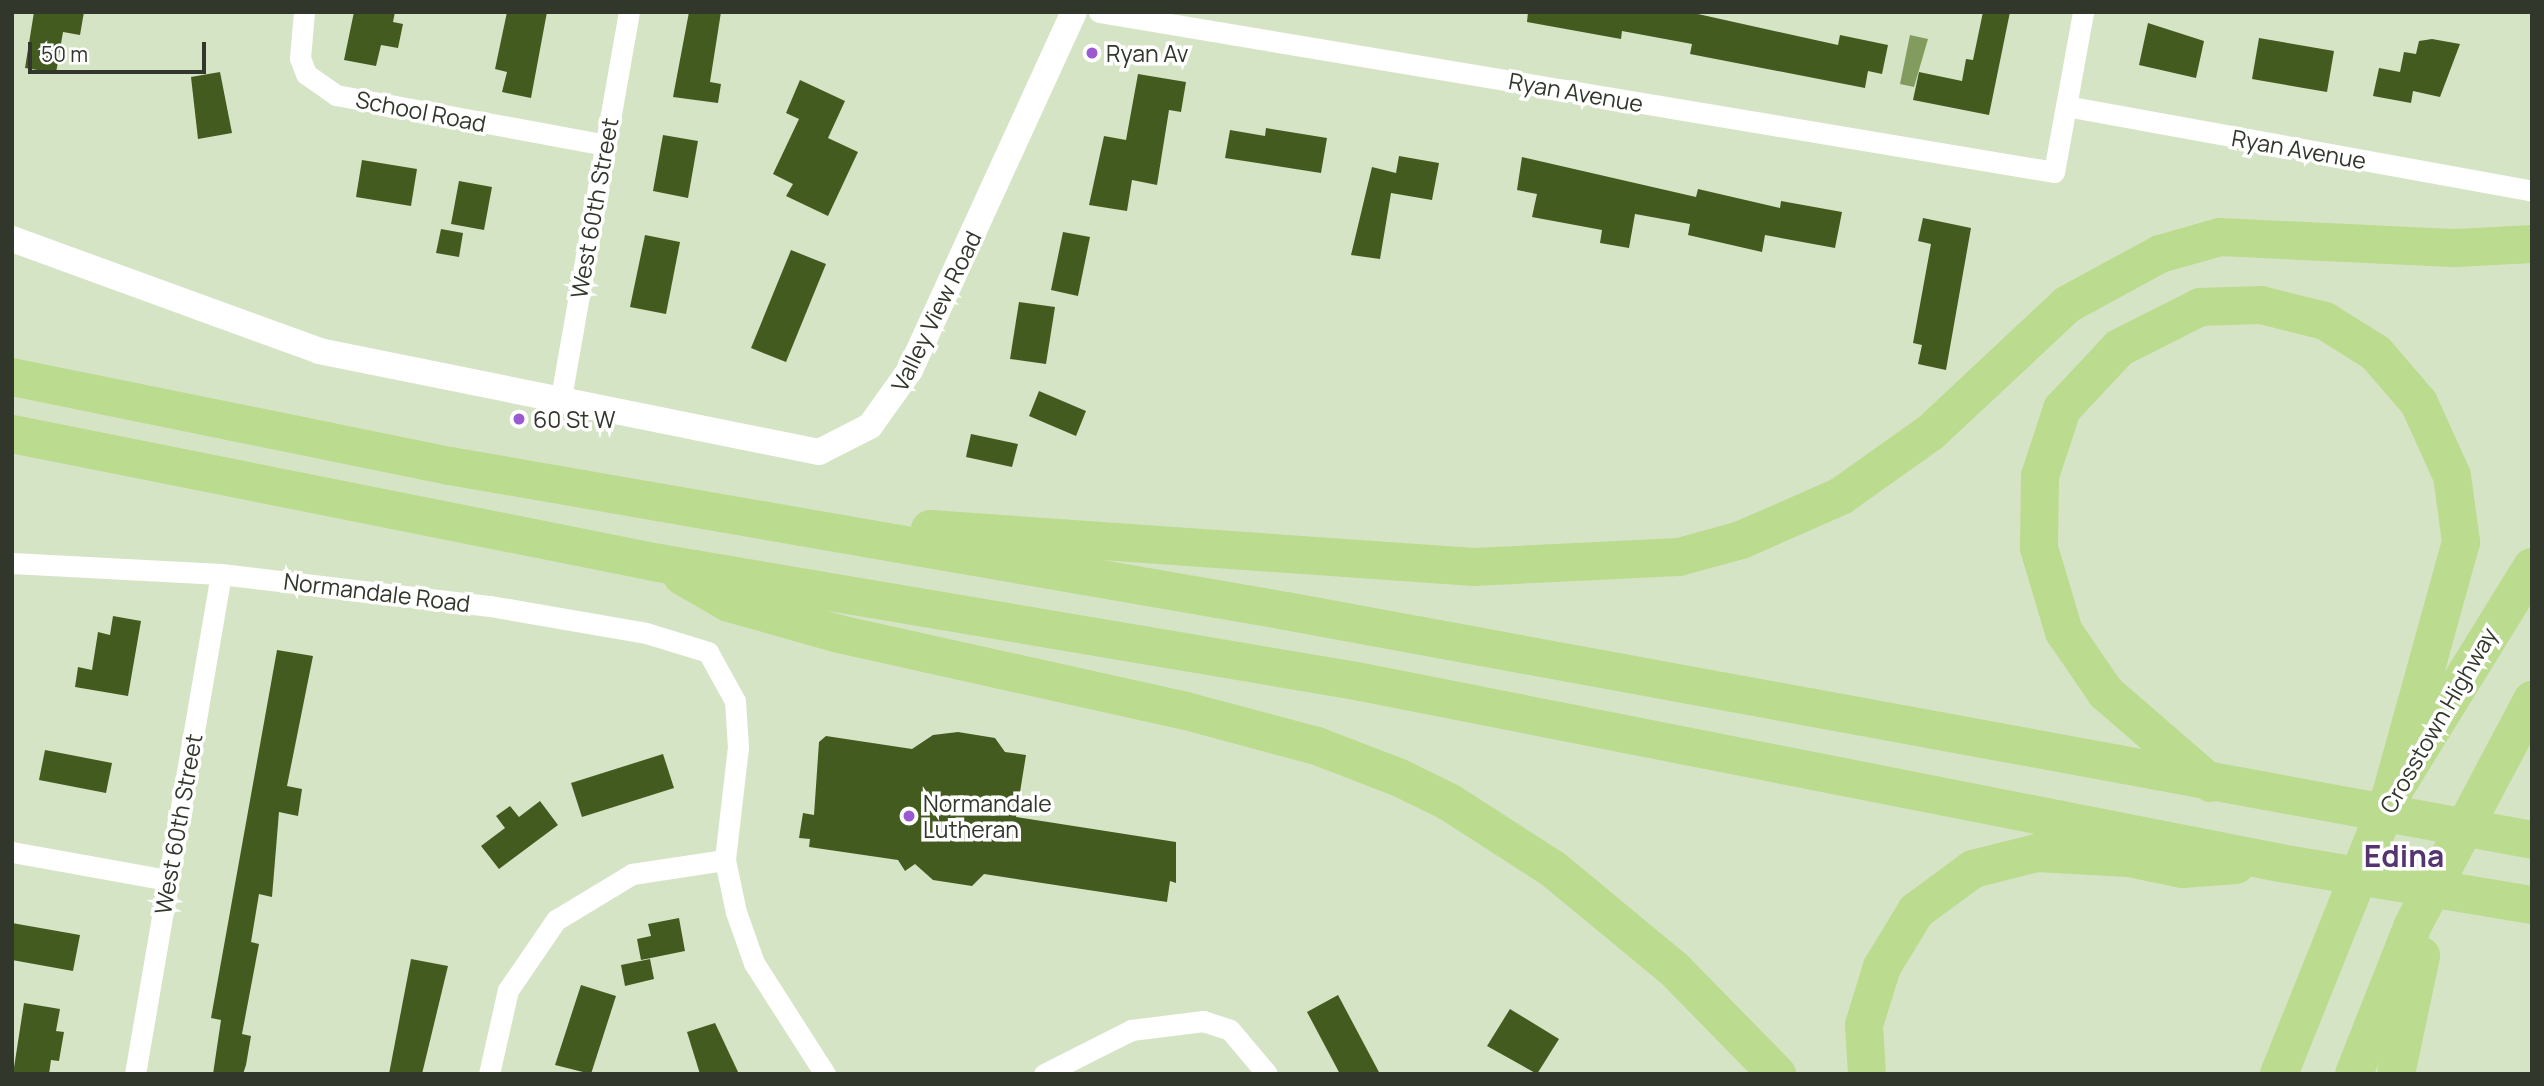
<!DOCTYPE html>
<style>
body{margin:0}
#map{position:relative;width:2544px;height:1086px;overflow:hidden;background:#d6e4c6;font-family:Manrope,sans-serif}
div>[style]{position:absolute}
.water>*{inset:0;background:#829c60}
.building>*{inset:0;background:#445b20}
.minor>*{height:21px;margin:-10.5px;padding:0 10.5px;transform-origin:10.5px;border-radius:10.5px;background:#fff}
.tertiary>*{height:26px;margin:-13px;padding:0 13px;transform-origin:13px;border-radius:13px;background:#fff}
.motorway>*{height:38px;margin:-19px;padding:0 19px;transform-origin:19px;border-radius:19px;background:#bbdb8f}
.dots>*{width:19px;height:19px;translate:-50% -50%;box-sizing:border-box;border:4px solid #fff;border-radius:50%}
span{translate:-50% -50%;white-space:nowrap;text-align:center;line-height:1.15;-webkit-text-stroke:7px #fff;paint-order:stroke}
.poi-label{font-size:23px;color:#31372b}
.left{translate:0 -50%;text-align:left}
.street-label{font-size:23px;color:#31372b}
.district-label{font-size:30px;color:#54356f;font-weight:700}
.frame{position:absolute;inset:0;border:14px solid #31372b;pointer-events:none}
.scale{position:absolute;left:28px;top:42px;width:178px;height:32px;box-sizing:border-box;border:4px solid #31372b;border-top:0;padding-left:9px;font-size:21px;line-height:24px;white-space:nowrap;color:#31372b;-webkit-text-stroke:5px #fff;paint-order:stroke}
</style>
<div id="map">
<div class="water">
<i style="clip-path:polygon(1910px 35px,1928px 39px,1914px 87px,1900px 84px)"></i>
</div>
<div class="building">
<i style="clip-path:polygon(34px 12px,84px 12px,80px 35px,63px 32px,56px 73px,25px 68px)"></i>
<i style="clip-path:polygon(354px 12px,395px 12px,393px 22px,403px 24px,398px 48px,381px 45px,376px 66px,344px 60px)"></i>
<i style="clip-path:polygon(507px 12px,547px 12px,531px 98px,502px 92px,507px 72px,495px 69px)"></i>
<i style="clip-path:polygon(689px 12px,721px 12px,710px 82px,721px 84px,718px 103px,673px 97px)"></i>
<i style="clip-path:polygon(1528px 12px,1689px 12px,1838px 45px,1840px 35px,1888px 45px,1882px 74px,1868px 71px,1865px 88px,1690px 54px,1692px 44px,1622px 31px,1621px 39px,1527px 22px)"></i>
<i style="clip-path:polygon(1983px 12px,2010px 12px,1989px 115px,1913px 100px,1919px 72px,1962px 81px,1966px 59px,1973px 60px)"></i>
<i style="clip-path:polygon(2148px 23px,2204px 41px,2196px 78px,2139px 65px)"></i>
<i style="clip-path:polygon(2259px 38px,2334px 51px,2327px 92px,2252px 79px)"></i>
<i style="clip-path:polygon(2432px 39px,2460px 44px,2440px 97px,2413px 91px,2411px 103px,2373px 96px,2379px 68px,2400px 72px,2404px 52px,2416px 54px,2419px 41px)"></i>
<i style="clip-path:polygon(220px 72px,232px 133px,198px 139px,191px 77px)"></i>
<i style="clip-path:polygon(1138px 74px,1186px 82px,1181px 112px,1169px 110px,1157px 185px,1132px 180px,1127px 211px,1089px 205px,1104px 136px,1126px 140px)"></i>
<i style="clip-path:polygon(800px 80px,845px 101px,828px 138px,858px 152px,828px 216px,786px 196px,793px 184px,773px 174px,799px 119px,786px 113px)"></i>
<i style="clip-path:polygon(1266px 128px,1327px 138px,1321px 173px,1225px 158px,1230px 130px,1265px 136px)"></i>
<i style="clip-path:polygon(663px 135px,698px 141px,688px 198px,653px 191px)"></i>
<i style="clip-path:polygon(1399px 156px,1439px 163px,1432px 200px,1391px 193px,1380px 259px,1351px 255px,1372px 167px,1396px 173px)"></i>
<i style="clip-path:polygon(1522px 157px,1696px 197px,1698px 189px,1780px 208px,1781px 201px,1842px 212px,1835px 248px,1765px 235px,1762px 252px,1688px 235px,1690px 224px,1635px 214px,1629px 248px,1600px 243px,1602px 230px,1532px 217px,1537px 194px,1517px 190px)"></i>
<i style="clip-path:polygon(362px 160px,417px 169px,411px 206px,356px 197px)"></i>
<i style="clip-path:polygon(459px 181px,492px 187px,484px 230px,451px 224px)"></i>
<i style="clip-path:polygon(1923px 218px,1971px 228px,1946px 370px,1918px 364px,1922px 345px,1913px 343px,1931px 244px,1918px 241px)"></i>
<i style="clip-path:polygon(441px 229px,463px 233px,459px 257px,436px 253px)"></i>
<i style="clip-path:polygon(1063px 232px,1090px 237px,1078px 296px,1051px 290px)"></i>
<i style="clip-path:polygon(645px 235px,680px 242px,666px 314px,630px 307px)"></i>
<i style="clip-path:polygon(791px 250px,826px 264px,786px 362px,751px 348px)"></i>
<i style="clip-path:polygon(1019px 302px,1055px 307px,1046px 364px,1010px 359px)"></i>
<i style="clip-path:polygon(1039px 391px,1086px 411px,1076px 436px,1029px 416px)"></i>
<i style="clip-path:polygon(971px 434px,1018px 444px,1012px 467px,966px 457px)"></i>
<i style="clip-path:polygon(113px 616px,141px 621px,128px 696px,75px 687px,78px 667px,92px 670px,98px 632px,110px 635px)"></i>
<i style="clip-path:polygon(277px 650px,313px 656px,287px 786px,302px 789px,298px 816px,279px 812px,272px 897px,259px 894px,251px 942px,259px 944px,242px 1034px,251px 1036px,246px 1065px,243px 1074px,213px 1074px,221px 1020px,211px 1018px)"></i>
<i style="clip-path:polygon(958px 732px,995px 738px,1005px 752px,1026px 755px,1016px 817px,1176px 842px,1176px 883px,1170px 881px,1167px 902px,984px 874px,972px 886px,933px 880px,915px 864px,905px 871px,898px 860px,809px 847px,810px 839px,799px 838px,803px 813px,814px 815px,819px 742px,826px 736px,912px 749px,933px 735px)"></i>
<i style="clip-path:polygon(45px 750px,112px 763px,106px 793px,39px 780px)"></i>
<i style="clip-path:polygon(663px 754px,674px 788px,582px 817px,571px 783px)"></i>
<i style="clip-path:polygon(540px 801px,558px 825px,499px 869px,481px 846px,505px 828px,496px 816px,510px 806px,519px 817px)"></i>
<i style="clip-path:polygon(679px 918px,685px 951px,641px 960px,637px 939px,651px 936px,648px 924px)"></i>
<i style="clip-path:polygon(12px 923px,80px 935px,73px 971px,12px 960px)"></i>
<i style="clip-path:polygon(411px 959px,448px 966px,422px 1074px,389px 1074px)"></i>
<i style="clip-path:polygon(650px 959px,654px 979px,625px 986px,621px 965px)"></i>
<i style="clip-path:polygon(581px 985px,616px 996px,591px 1074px,555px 1065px)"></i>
<i style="clip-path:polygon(1338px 995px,1380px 1074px,1340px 1074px,1307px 1012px)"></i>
<i style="clip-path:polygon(24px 1003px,60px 1009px,56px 1031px,64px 1032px,59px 1061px,51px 1060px,49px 1074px,13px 1074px)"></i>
<i style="clip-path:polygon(1510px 1009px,1559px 1039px,1537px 1074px,1487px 1046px)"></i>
<i style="clip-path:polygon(715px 1023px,739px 1074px,700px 1074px,687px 1032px)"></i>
</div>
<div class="minor">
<i style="left:304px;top:12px;width:46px;rotate:95deg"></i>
<i style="left:300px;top:58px;width:17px;rotate:69deg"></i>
<i style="left:306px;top:74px;width:37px;rotate:35deg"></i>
<i style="left:336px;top:95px;width:274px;rotate:10.5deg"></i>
<i style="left:1099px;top:12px;width:968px;rotate:9.51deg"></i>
<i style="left:2054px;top:172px;width:163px;rotate:-79.7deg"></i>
<i style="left:2066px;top:106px;width:474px;rotate:10.3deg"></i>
<i style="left:560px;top:403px;width:397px;rotate:-80deg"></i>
<i style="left:12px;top:563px;width:209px;rotate:3deg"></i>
<i style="left:221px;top:574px;width:271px;rotate:6.8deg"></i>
<i style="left:490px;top:606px;width:158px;rotate:9.8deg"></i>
<i style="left:646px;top:633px;width:65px;rotate:17deg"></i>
<i style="left:708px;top:652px;width:56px;rotate:61.1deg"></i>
<i style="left:735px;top:701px;width:46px;rotate:86.3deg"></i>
<i style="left:738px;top:747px;width:114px;rotate:96.6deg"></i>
<i style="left:725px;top:860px;width:53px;rotate:78.1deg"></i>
<i style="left:736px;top:912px;width:54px;rotate:70.6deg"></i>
<i style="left:754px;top:963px;width:132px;rotate:57.4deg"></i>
<i style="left:12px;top:852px;width:158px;rotate:10.2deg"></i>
<i style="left:135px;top:1074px;width:507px;rotate:-80.24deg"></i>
<i style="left:489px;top:1074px;width:86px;rotate:-77.3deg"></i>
<i style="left:508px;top:990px;width:85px;rotate:-55.6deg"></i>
<i style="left:556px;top:920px;width:89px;rotate:-31.2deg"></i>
<i style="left:632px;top:874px;width:94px;rotate:-8.6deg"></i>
<i style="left:1044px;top:1074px;width:97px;rotate:-26.8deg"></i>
<i style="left:1131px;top:1030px;width:73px;rotate:-7.1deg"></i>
<i style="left:1203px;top:1021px;width:28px;rotate:18deg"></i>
<i style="left:1230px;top:1030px;width:57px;rotate:49.9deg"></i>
</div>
<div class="tertiary">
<i style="left:12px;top:239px;width:327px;rotate:20deg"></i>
<i style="left:319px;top:351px;width:510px;rotate:11.42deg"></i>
<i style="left:819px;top:452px;width:57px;rotate:-27deg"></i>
<i style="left:870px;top:426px;width:69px;rotate:-54.5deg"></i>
<i style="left:910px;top:370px;width:394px;rotate:-65.4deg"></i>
</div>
<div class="motorway">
<i style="left:12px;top:377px;width:447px;rotate:11.5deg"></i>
<i style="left:450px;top:466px;width:848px;rotate:9.84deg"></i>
<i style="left:1286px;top:611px;width:1267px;rotate:10.41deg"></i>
<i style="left:12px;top:434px;width:660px;rotate:11.28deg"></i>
<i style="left:659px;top:563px;width:707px;rotate:9.61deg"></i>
<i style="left:1356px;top:681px;width:942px;rotate:11.14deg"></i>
<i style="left:2280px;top:863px;width:255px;rotate:9.5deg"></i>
<i style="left:930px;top:529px;width:545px;rotate:4deg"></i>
<i style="left:1474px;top:567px;width:205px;rotate:-2.8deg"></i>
<i style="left:1679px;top:557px;width:64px;rotate:-15.3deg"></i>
<i style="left:1741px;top:540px;width:109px;rotate:-23.7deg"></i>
<i style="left:1841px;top:496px;width:110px;rotate:-35.4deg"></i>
<i style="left:1931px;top:432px;width:187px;rotate:-43.1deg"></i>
<i style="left:2068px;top:304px;width:105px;rotate:-28.5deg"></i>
<i style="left:2160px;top:254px;width:62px;rotate:-15.8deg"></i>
<i style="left:2220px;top:237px;width:237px;rotate:2.7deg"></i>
<i style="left:2457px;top:248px;width:75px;rotate:-3.1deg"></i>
<i style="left:682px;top:576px;width:54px;rotate:29.9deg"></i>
<i style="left:729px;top:603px;width:114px;rotate:15.7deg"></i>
<i style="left:839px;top:634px;width:355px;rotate:12.5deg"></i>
<i style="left:1186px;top:711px;width:136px;rotate:15deg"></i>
<i style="left:1317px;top:746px;width:89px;rotate:21.1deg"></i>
<i style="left:1400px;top:778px;width:55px;rotate:26.1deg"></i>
<i style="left:1449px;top:802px;width:124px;rotate:32.8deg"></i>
<i style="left:1553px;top:869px;width:158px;rotate:39.6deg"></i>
<i style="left:1675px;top:970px;width:146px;rotate:45.6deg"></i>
<i style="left:2210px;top:783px;width:138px;rotate:-139.1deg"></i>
<i style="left:2106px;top:693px;width:74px;rotate:-124.5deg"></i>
<i style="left:2064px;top:632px;width:88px;rotate:-106.6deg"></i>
<i style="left:2039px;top:548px;width:72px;rotate:-89.2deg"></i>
<i style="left:2040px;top:476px;width:71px;rotate:-71.8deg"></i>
<i style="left:2062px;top:409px;width:83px;rotate:-46.9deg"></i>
<i style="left:2119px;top:348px;width:91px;rotate:-26.8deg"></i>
<i style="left:2200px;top:307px;width:61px;rotate:-1.9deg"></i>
<i style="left:2261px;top:305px;width:66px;rotate:14deg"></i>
<i style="left:2325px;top:321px;width:60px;rotate:32.1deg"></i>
<i style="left:2376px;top:353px;width:66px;rotate:49.3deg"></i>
<i style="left:2419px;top:403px;width:80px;rotate:65.7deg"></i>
<i style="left:2452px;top:476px;width:67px;rotate:82.2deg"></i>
<i style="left:2461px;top:542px;width:263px;rotate:105.5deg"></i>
<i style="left:1867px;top:1074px;width:49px;rotate:-93.5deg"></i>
<i style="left:1864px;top:1025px;width:61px;rotate:-72.8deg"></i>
<i style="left:1882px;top:967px;width:66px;rotate:-58.7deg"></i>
<i style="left:1916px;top:911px;width:71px;rotate:-36.4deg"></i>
<i style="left:1973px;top:869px;width:66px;rotate:-14deg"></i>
<i style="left:2037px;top:853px;width:91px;rotate:3.1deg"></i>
<i style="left:2128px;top:858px;width:55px;rotate:11.5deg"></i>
<i style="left:2182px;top:869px;width:54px;rotate:-4.2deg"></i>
<i style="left:2279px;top:1074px;width:301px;rotate:-68.1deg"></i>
<i style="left:2391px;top:795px;width:268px;rotate:-58.3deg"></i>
<i style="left:2354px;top:1074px;width:160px;rotate:-68.4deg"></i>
<i style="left:2413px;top:925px;width:255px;rotate:-62.1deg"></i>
<i style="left:2396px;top:1074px;width:121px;rotate:-78deg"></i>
</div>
<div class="dots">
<i style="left:1092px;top:53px;background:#9b5ad0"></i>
<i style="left:519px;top:419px;background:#9b5ad0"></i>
<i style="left:909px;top:816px;background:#9b5ad0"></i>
</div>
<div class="poi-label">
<span class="left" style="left:1106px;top:53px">Ryan Av</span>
<span class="left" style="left:533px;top:419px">60 St W</span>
<span class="left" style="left:923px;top:816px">Normandale<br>Lutheran</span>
</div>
<div class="street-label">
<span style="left:1576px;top:92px;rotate:10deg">Ryan Avenue</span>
<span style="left:421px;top:111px;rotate:11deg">School Road</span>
<span style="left:2299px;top:149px;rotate:10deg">Ryan Avenue</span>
<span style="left:594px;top:208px;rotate:-80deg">West 60th Street</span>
<span style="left:936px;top:311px;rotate:-64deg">Valley View Road</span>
<span style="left:377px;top:592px;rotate:7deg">Normandale Road</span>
<span style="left:2438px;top:720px;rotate:-60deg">Crosstown Highway</span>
<span style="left:178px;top:824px;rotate:-80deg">West 60th Street</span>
</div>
<div class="district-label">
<span style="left:2404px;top:856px">Edina</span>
</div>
<div class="frame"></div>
<div class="scale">50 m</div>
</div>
